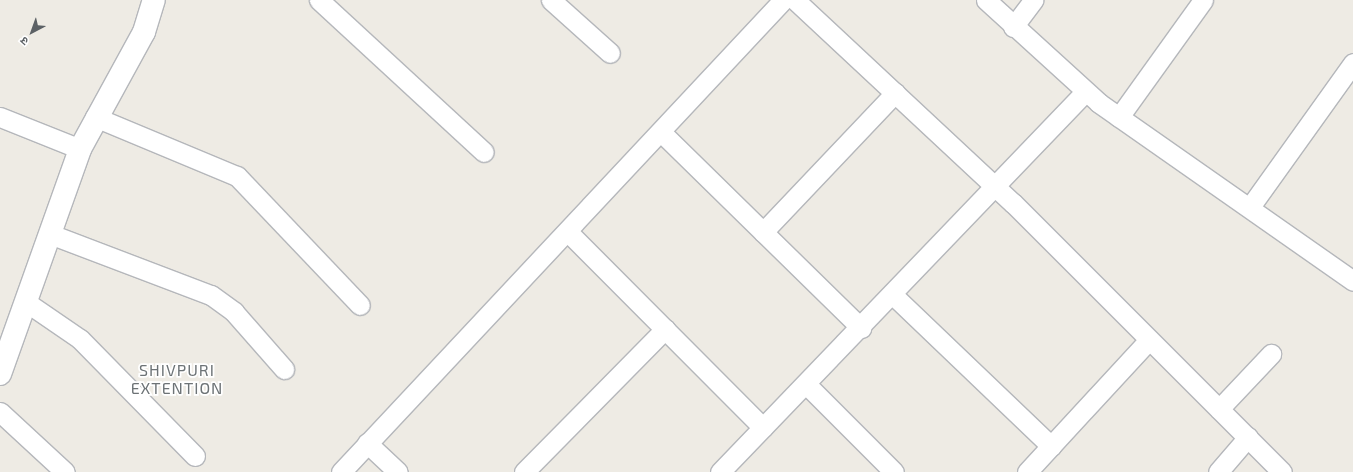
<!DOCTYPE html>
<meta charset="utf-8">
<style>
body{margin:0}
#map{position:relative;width:1353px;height:472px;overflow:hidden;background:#eeebe4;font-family:"Exo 2","Noto Sans Devanagari",sans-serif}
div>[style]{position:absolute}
.roads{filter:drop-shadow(1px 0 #b5b7bb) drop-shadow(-1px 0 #b5b7bb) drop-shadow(0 1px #b5b7bb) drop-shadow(0 -1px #b5b7bb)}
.minor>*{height:19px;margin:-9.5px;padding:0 9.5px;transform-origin:9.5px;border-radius:9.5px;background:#fff}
.tertiary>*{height:22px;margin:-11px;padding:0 11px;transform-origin:11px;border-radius:11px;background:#fff}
span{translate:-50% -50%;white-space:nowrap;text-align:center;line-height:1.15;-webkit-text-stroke:3.5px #fff;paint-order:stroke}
.quarter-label{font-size:16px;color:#6d7376;letter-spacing:1px}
.north{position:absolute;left:12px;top:12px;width:40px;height:40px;-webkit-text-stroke:3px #fff;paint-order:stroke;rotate:221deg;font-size:11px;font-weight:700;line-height:16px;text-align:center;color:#5c6165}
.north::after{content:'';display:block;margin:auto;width:14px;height:18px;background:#5c6165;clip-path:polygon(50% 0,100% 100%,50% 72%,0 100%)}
</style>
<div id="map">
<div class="roads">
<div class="minor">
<i style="left:319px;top:0;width:224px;rotate:42.7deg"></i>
<i style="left:551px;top:0;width:79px;rotate:41.9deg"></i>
<i style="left:795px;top:0;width:298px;rotate:43deg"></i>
<i style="left:1013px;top:203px;width:380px;rotate:45deg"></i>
<i style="left:986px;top:0;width:153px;rotate:42.3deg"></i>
<i style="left:1099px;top:103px;width:310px;rotate:35deg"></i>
<i style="left:1013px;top:27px;width:34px;rotate:-53deg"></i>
<i style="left:0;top:117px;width:86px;rotate:21.8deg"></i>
<i style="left:95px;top:117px;width:154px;rotate:22.6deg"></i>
<i style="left:237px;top:176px;width:178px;rotate:46.4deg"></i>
<i style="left:1119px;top:117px;width:144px;rotate:-54.3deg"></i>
<i style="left:662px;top:133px;width:279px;rotate:44.4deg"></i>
<i style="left:1250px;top:207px;width:177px;rotate:-54.4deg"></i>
<i style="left:568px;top:232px;width:276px;rotate:45.1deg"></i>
<i style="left:763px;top:232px;width:192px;rotate:-46.5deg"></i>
<i style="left:50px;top:234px;width:172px;rotate:20.8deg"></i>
<i style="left:211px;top:295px;width:29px;rotate:36deg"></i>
<i style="left:234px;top:312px;width:76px;rotate:48.7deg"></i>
<i style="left:893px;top:295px;width:219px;rotate:43.7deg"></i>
<i style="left:26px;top:302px;width:65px;rotate:34.4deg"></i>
<i style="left:80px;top:339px;width:164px;rotate:45.5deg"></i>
<i style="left:806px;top:384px;width:124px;rotate:45deg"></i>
<i style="left:1219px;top:409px;width:76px;rotate:-46.6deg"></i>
<i style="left:0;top:412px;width:88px;rotate:42.7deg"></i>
<i style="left:367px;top:443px;width:42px;rotate:43.1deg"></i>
<i style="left:341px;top:472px;width:647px;rotate:-46.88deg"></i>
<i style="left:524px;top:472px;width:201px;rotate:-45.4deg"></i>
<i style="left:720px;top:472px;width:527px;rotate:-46.15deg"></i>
<i style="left:1027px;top:472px;width:180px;rotate:-47.3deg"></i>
<i style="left:1218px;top:472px;width:46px;rotate:-49.4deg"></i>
</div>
<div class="tertiary">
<i style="left:0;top:374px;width:239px;rotate:-70.4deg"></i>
<i style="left:80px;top:149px;width:133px;rotate:-61.3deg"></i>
<i style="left:144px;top:32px;width:34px;rotate:-73deg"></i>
</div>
</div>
<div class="quarter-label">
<span style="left:177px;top:379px">SHIVPURI<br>EXTENTION</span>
</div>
<div class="north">उ</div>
</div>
